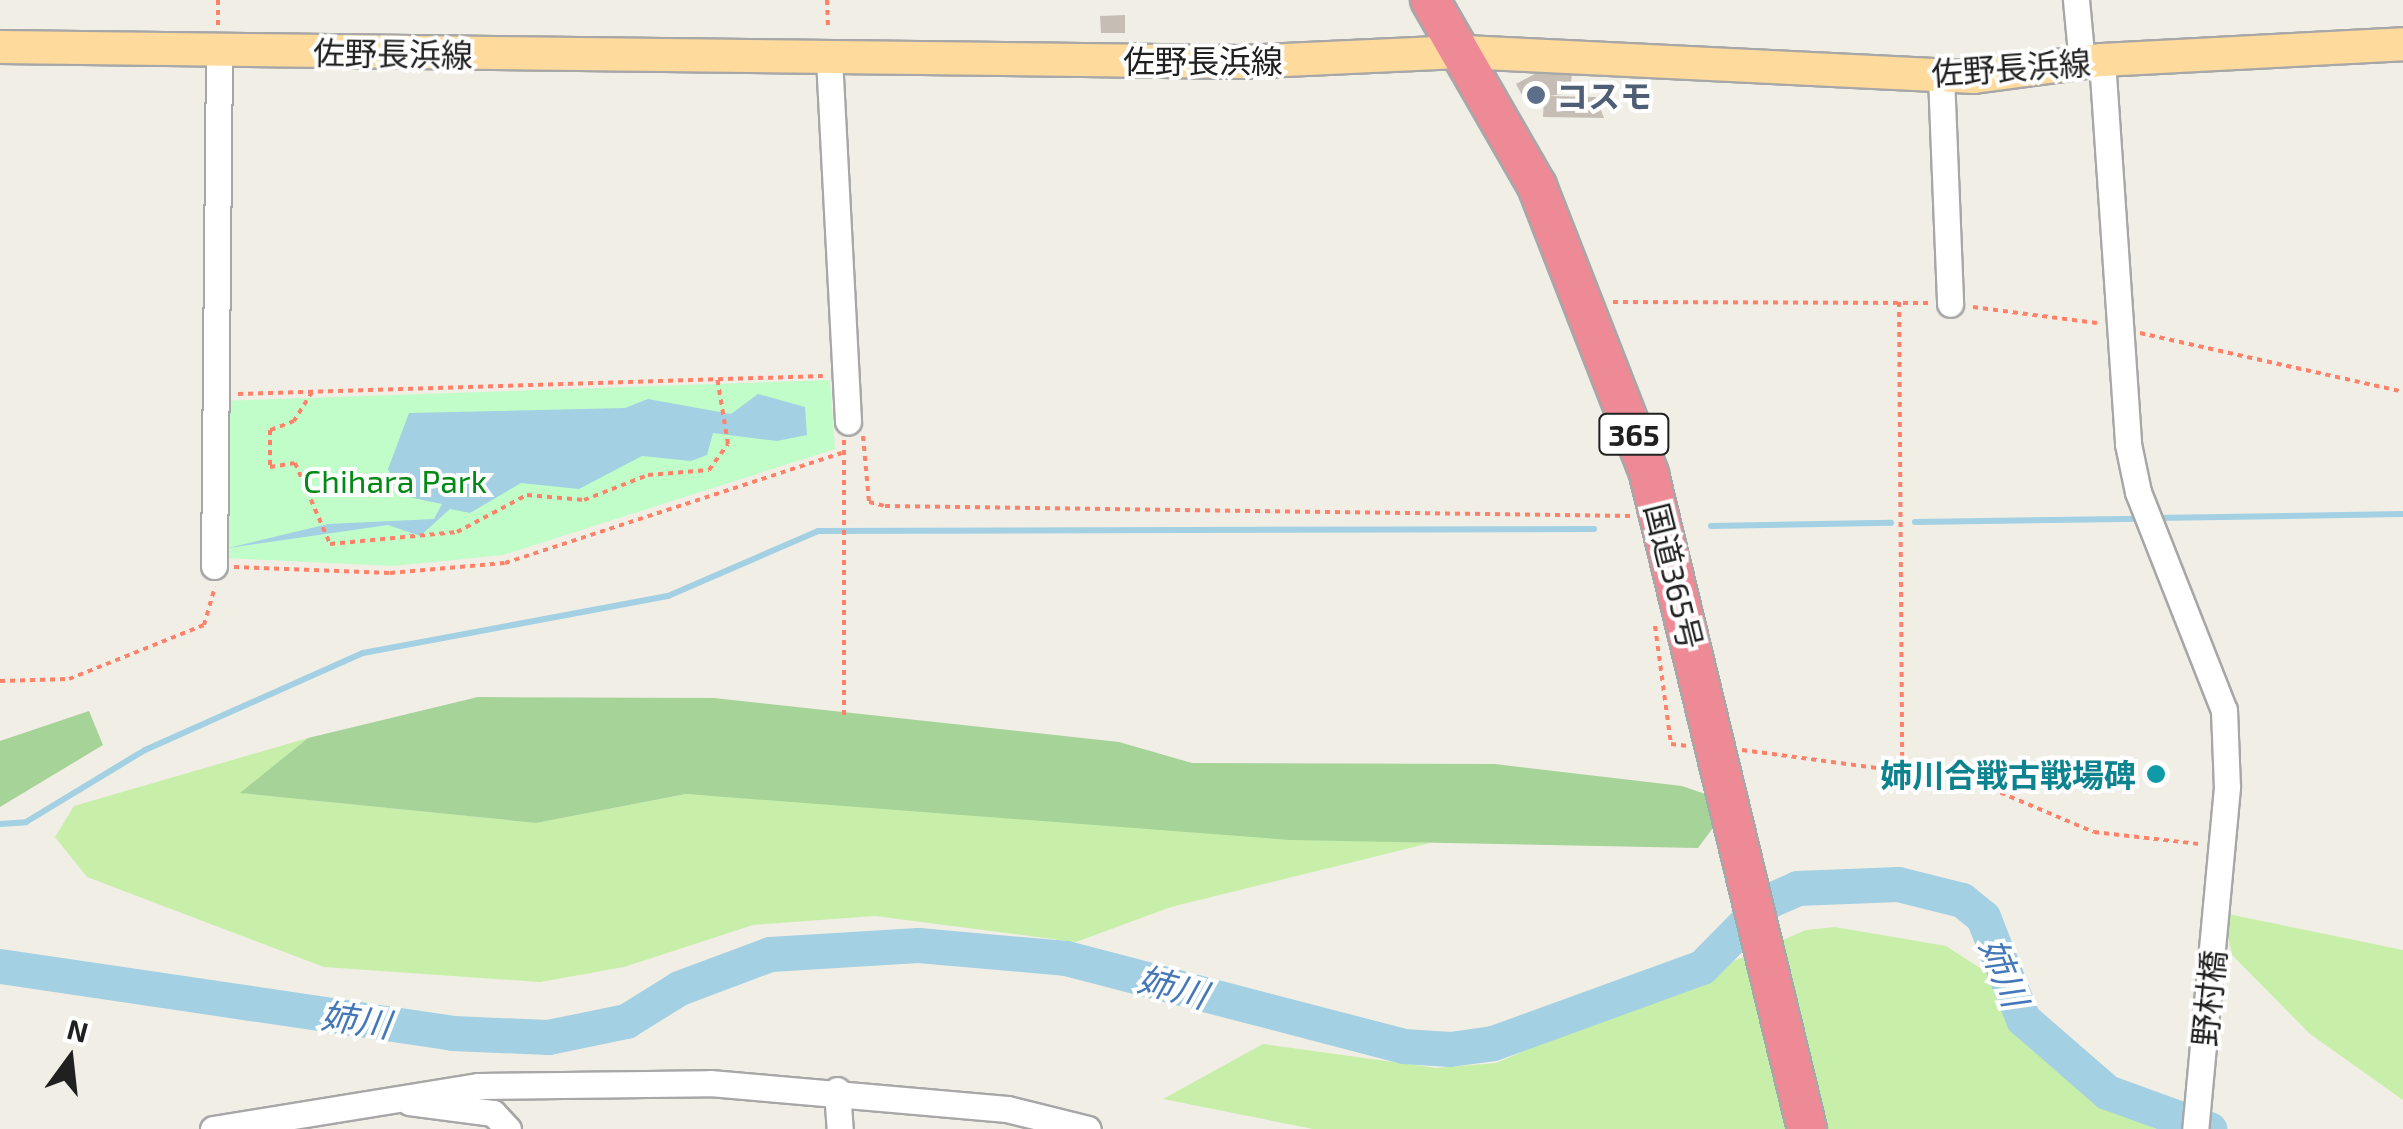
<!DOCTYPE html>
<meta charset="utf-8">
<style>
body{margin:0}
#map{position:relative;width:2403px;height:1129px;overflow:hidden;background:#f1eee6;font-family:"Exo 2","Noto Sans JP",sans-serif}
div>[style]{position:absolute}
.grass>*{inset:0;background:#c7efa9}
.forest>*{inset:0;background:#a6d398}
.park>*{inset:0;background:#c1fdc9}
.water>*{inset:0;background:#a3d0e2}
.stream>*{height:6px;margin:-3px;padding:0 3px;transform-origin:3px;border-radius:3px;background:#a3d0e2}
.river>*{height:35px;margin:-17.5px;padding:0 17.5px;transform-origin:17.5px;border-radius:17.5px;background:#a3d0e2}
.building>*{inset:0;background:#c6beb5}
.path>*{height:4px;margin-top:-2px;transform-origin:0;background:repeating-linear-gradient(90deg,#ff8169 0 5px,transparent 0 10px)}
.roads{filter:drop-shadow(2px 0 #a7a7a7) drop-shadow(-2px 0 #a7a7a7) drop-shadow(0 2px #a7a7a7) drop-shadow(0 -2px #a7a7a7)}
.minor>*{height:25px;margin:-12.5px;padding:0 12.5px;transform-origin:12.5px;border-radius:12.5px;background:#fff}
.major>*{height:32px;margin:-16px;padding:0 16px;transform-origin:16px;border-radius:16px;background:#ffda9d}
.highway>*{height:38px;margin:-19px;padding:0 19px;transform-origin:19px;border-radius:19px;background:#ee8996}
.dots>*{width:28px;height:28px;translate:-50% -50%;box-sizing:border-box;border:5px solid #fff;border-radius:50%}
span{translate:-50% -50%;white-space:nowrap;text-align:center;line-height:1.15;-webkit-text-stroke:8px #fff;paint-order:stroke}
.shield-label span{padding:2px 8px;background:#fff;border:2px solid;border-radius:8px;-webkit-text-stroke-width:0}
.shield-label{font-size:30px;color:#202020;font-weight:700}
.street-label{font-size:32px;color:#202020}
.service-label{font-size:32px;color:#4e5e75;font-weight:700}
.left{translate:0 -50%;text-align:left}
.park-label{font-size:32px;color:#038916}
.culture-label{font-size:32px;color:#0d838f;font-weight:700}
.right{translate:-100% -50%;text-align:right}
.water-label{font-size:35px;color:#4478b8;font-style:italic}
.north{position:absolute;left:20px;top:1009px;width:100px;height:100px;-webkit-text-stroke:8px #fff;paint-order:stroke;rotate:15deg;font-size:28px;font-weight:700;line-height:40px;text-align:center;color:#202020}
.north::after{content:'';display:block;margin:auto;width:35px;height:45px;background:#202020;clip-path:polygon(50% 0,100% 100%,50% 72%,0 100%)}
</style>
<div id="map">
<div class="grass">
<i style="clip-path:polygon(308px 738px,242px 793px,536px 823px,686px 794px,1430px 843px,1171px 907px,1076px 942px,875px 916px,753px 925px,624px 967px,540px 982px,324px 967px,87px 877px,55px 837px,74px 806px)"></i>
<i style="clip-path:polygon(2223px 913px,2403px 950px,2403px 1100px,2310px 1034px,2232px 955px)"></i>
<i style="clip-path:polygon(1835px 927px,1946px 946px,1997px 979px,2021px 1036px,2117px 1112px,2156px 1129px,1313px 1129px,1163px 1099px,1263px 1044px,1437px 1068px,1496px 1063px,1806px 930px)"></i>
</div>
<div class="forest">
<i style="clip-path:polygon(478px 697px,714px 698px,1119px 742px,1192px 763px,1495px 764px,1682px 786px,1711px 796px,1715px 825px,1698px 848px,1291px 840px,686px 794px,536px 823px,240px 793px,308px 738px)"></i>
<i style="clip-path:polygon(89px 711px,103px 745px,0 807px,0 741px)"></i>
</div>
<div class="park">
<i style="clip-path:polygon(830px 380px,835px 449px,503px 555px,393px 566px,224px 558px,220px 401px)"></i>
</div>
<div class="water">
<i style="clip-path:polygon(758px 394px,805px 407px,807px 435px,777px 441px,713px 433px,707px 455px,691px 461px,642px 456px,579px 489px,521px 483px,470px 513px,450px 509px,420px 536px,388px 525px,228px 548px,328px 524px,434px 519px,442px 504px,399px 495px,388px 469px,409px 413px,625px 408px,648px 399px,731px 414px)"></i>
</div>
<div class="stream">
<i style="left:2154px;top:518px;width:249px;rotate:-0.9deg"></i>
<i style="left:1915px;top:522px;width:227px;rotate:-0.8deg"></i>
<i style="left:1711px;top:526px;width:180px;rotate:-1deg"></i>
<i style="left:0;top:824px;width:26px;rotate:-4deg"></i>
<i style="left:26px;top:822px;width:139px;rotate:-31.2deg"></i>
<i style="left:145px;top:750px;width:239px;rotate:-24deg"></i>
<i style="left:363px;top:653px;width:310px;rotate:-10.6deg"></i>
<i style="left:668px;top:596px;width:163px;rotate:-23.4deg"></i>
<i style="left:818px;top:531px;width:776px;rotate:-0.15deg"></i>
</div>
<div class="river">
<i style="left:0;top:966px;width:457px;rotate:8.4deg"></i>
<i style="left:452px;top:1033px;width:96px;rotate:2.4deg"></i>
<i style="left:548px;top:1037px;width:80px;rotate:-11.6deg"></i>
<i style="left:626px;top:1021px;width:62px;rotate:-31.9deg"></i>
<i style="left:679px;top:988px;width:97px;rotate:-20.5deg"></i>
<i style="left:770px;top:954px;width:148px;rotate:-3.5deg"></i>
<i style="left:918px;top:945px;width:149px;rotate:5deg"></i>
<i style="left:1066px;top:958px;width:349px;rotate:14.6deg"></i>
<i style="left:1404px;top:1046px;width:46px;rotate:3.7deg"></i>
<i style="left:1450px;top:1049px;width:43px;rotate:-7.9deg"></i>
<i style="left:1493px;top:1043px;width:222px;rotate:-20deg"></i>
<i style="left:1702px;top:967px;width:91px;rotate:-45.4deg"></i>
<i style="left:1766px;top:902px;width:34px;rotate:-24deg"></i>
<i style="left:1797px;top:888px;width:101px;rotate:-2.3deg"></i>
<i style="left:1898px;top:884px;width:66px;rotate:14deg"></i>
<i style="left:1962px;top:900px;width:27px;rotate:39deg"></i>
<i style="left:1983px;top:917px;width:110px;rotate:68.6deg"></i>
<i style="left:2023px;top:1019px;width:111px;rotate:41deg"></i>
<i style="left:2107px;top:1092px;width:109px;rotate:19.9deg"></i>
</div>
<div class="building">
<i style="clip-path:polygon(1125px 15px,1125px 33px,1101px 33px,1100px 16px)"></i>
<i style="clip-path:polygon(1540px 71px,1572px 72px,1570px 93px,1549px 96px,1596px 97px,1604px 118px,1543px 117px,1544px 98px,1523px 97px,1516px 84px)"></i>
</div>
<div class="path">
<i style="left:218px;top:0;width:25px;rotate:90deg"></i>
<i style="left:827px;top:0;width:30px;rotate:88deg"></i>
<i style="left:1613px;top:302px;width:315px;rotate:0.2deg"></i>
<i style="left:1899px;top:302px;width:470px;rotate:89.6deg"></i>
<i style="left:1973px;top:307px;width:125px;rotate:7.4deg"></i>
<i style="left:2140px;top:333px;width:270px;rotate:12.6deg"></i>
<i style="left:312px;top:392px;width:34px;rotate:122deg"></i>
<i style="left:294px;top:421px;width:26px;rotate:159deg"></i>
<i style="left:270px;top:430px;width:37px;rotate:90deg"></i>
<i style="left:270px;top:467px;width:25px;rotate:-9deg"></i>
<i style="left:295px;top:463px;width:88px;rotate:66.6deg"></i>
<i style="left:330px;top:544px;width:128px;rotate:-5.4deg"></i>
<i style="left:457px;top:532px;width:79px;rotate:-27.9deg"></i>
<i style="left:527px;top:495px;width:57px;rotate:5deg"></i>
<i style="left:584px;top:500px;width:69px;rotate:-21.3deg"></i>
<i style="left:648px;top:475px;width:61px;rotate:-4.7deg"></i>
<i style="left:709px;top:470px;width:32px;rotate:-54deg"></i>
<i style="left:728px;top:444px;width:68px;rotate:-99.3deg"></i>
<i style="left:238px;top:394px;width:585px;rotate:-1.76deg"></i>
<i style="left:863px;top:436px;width:66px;rotate:84.8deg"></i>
<i style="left:869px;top:502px;width:16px;rotate:14deg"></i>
<i style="left:885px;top:506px;width:747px;rotate:0.77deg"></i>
<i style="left:234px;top:567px;width:156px;rotate:2.2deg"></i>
<i style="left:390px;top:573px;width:115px;rotate:-5deg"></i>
<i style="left:505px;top:563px;width:354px;rotate:-18.1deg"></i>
<i style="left:1655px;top:626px;width:119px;rotate:82.3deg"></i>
<i style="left:1671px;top:744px;width:17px;rotate:7deg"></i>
<i style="left:0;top:681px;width:69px;rotate:-1.7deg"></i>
<i style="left:69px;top:679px;width:145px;rotate:-21.8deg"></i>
<i style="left:204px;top:625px;width:40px;rotate:-74deg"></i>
<i style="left:844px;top:715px;width:275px;rotate:-90deg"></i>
<i style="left:1742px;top:750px;width:233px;rotate:7.6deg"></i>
<i style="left:1973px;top:781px;width:131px;rotate:22.9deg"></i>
<i style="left:2094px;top:832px;width:107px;rotate:6.5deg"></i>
</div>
<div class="roads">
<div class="minor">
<i style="left:2076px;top:0;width:63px;rotate:84.6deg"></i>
<i style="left:829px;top:58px;width:364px;rotate:87deg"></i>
<i style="left:2102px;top:60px;width:385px;rotate:86.1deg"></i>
<i style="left:2128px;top:444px;width:49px;rotate:78.2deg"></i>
<i style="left:2138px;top:492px;width:234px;rotate:68.5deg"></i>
<i style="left:2224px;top:710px;width:77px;rotate:87.8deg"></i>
<i style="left:2227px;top:787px;width:343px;rotate:95.3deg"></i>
<i style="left:1941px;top:76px;width:228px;rotate:87.7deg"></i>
<i style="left:214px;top:566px;width:516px;rotate:-89.44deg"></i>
<i style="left:837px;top:1090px;width:39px;rotate:86deg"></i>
<i style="left:409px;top:1102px;width:85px;rotate:7.5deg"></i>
<i style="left:493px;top:1113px;width:22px;rotate:47deg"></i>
<i style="left:213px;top:1129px;width:268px;rotate:-9.2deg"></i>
<i style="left:478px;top:1086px;width:232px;rotate:-0.7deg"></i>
<i style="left:710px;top:1083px;width:298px;rotate:5deg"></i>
<i style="left:1007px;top:1109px;width:83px;rotate:13.9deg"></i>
</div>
<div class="major">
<i style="left:0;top:47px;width:1241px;rotate:0.69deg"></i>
<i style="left:1241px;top:62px;width:224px;rotate:-2.6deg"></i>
<i style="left:1465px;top:52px;width:510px;rotate:2.81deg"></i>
<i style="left:1974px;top:77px;width:129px;rotate:-7.6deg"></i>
<i style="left:2102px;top:60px;width:301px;rotate:-3deg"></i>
</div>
<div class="highway">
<i style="left:1430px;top:0;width:215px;rotate:60.1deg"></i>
<i style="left:1537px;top:186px;width:309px;rotate:68.7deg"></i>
<i style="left:1649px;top:474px;width:674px;rotate:76.44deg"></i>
</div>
</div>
<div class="dots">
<i style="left:1536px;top:95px;background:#5c6f8a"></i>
<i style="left:2156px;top:774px;background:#0f9aa8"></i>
</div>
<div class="shield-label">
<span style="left:1634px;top:434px">365</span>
</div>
<div class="street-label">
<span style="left:393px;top:53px;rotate:1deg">佐野長浜線</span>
<span style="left:1203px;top:60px">佐野長浜線</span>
<span style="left:2011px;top:67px;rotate:-4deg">佐野長浜線</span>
<span style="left:1675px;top:576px;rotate:76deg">国道365号</span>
<span style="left:2208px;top:998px;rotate:-84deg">野村橋</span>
</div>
<div class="service-label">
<span class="left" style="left:1556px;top:95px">コスモ</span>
</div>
<div class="park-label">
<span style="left:395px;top:480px">Chihara Park</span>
</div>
<div class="culture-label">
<span class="right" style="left:2136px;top:774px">姉川合戦古戦場碑</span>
</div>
<div class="water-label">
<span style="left:2005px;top:972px;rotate:68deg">姉川</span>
<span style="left:1173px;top:986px;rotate:15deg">姉川</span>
<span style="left:356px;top:1019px;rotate:8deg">姉川</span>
</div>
<div class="north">N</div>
</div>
